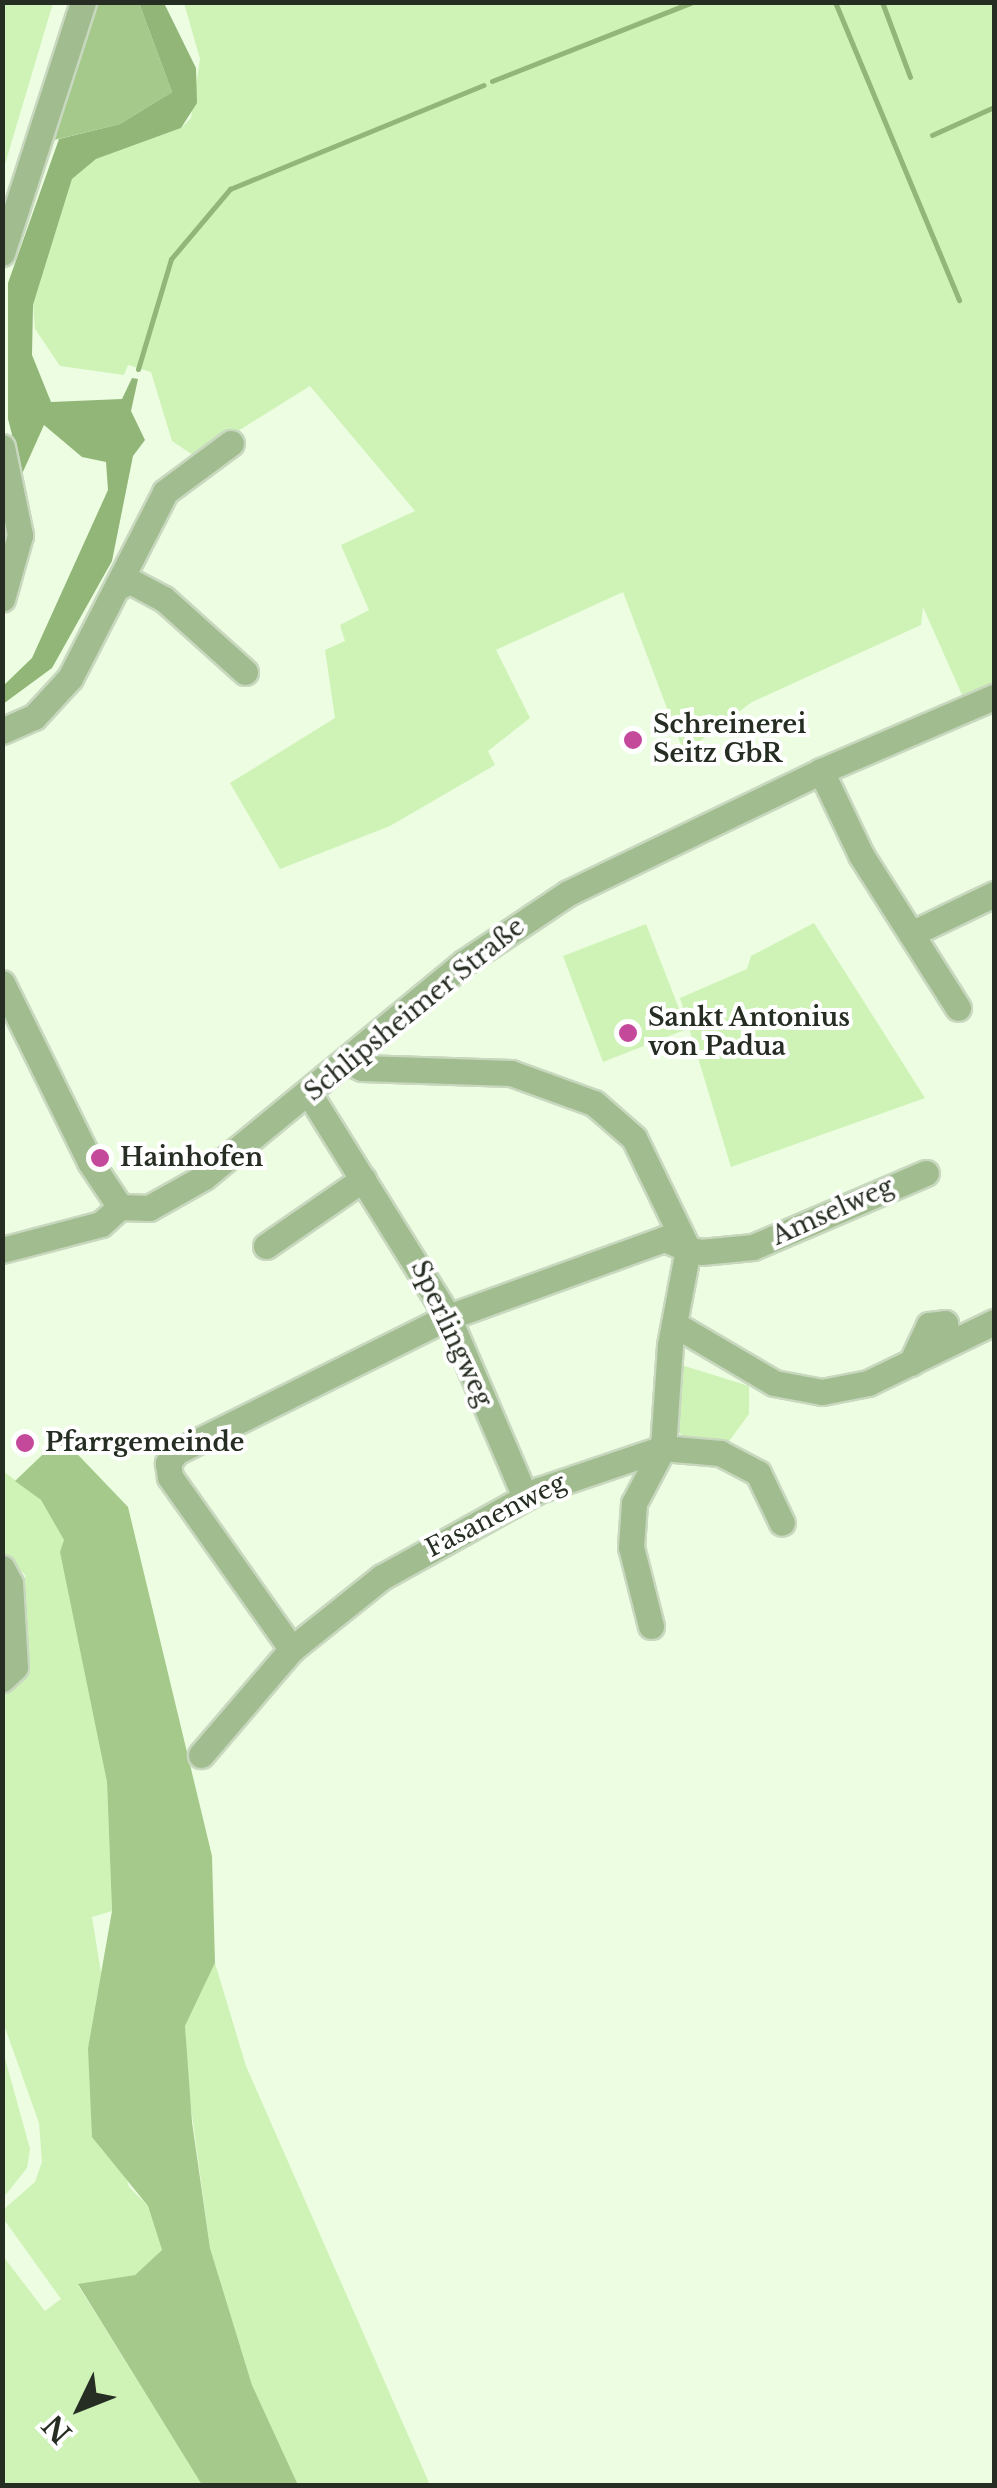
<!DOCTYPE html>
<meta charset="utf-8">
<style>
body{margin:0}
#map{position:relative;width:997px;height:2488px;overflow:hidden;background:#ecfde1;font-family:"Libre Baskerville",serif}
div>[style]{position:absolute}
.green>*{inset:0;background:#cff3b7}
.forest>*{inset:0;background:#a4c98a}
.water>*{inset:0;background:#92b678}
.stream>*{height:5px;margin:-2.5px;padding:0 2.5px;transform-origin:2.5px;border-radius:2.5px;background:#92b678}
.roads{filter:drop-shadow(2px 0 #c8d8bf) drop-shadow(-2px 0 #c8d8bf) drop-shadow(0 2px #c8d8bf) drop-shadow(0 -2px #c8d8bf)}
.minor>*{height:25px;margin:-12.5px;padding:0 12.5px;transform-origin:12.5px;border-radius:12.5px;background:#a1bc8f}
.dots>*{width:28px;height:28px;translate:-50% -50%;box-sizing:border-box;border:5px solid #fff;border-radius:50%}
span{translate:-50% -50%;white-space:nowrap;text-align:center;line-height:1.15;-webkit-text-stroke:8px #fff;paint-order:stroke}
.poi-label{font-size:25px;color:#262d22;font-weight:700}
.left{translate:0 -50%;text-align:left}
.street-label{font-size:25px;color:#262d22}
.frame{position:absolute;inset:0;border:5px solid #262d22;pointer-events:none}
.north{position:absolute;left:30px;top:2358px;width:100px;height:100px;-webkit-text-stroke:8px #fff;paint-order:stroke;rotate:227deg;font-size:28px;font-weight:700;line-height:40px;text-align:center;color:#262d22}
.north::after{content:'';display:block;margin:auto;width:35px;height:45px;background:#262d22;clip-path:polygon(50% 0,100% 100%,50% 72%,0 100%)}
</style>
<div id="map">
<div class="green">
<i style="clip-path:polygon(3px 2px,53px 3px,3px 171px,2px 3px)"></i>
<i style="clip-path:polygon(184px 3px,994px 3px,994px 684px,963px 697px,923px 607px,921px 625px,752px 702px,684px 753px,623px 592px,496px 650px,530px 718px,488px 751px,495px 765px,390px 826px,280px 869px,230px 783px,335px 718px,325px 650px,345px 641px,340px 625px,369px 610px,341px 545px,415px 511px,310px 386px,196px 457px,172px 441px,151px 372px,128px 365px,124px 375px,60px 366px,35px 329px,33px 305px,72px 179px,96px 159px,181px 128px,191px 118px,200px 59px)"></i>
<i style="clip-path:polygon(814px 923px,925px 1098px,731px 1167px,680px 998px,747px 969px,751px 956px)"></i>
<i style="clip-path:polygon(646px 924px,687px 1029px,603px 1062px,563px 956px)"></i>
<i style="clip-path:polygon(675px 1363px,749px 1386px,749px 1414px,724px 1448px,686px 1440px,679px 1432px)"></i>
<i style="clip-path:polygon(3px 1471px,41px 1500px,64px 1540px,107px 1782px,112px 1911px,92px 1917px,101px 1973px,88px 2048px,129px 2187px,148px 2206px,162px 2250px,135px 2275px,78px 2285px,202px 2485px,3px 2485px,3px 2256px,45px 2311px,61px 2299px,3px 2218px,3px 2210px,35px 2182px,42px 2162px,39px 2123px,3px 2022px,3px 1689px,24px 1678px,17px 1587px,26px 1576px,3px 1552px)"></i>
<i style="clip-path:polygon(215px 1963px,246px 2066px,430px 2485px,298px 2485px,252px 2385px,210px 2248px,187px 2078px,185px 2026px)"></i>
<i style="clip-path:polygon(3px 2051px,30px 2149px,27px 2168px,3px 2198px)"></i>
</div>
<div class="forest">
<i style="clip-path:polygon(88px 3px,139px 3px,172px 92px,120px 124px,54px 140px)"></i>
<i style="clip-path:polygon(61px 1437px,128px 1507px,212px 1856px,215px 1963px,185px 2026px,192px 2122px,210px 2248px,252px 2385px,298px 2485px,202px 2485px,78px 2284px,135px 2275px,162px 2250px,148px 2206px,92px 2137px,88px 2048px,112px 1911px,107px 1782px,60px 1552px,64px 1540px,41px 1500px,15px 1481px)"></i>
</div>
<div class="water">
<i style="clip-path:polygon(139px 3px,164px 3px,196px 68px,197px 103px,181px 128px,96px 159px,72px 179px,33px 305px,32px 355px,51px 402px,122px 399px,132px 378px,138px 379px,131px 411px,145px 440px,133px 456px,112px 561px,52px 668px,3px 704px,3px 686px,32px 658px,108px 490px,106px 462px,82px 457px,44px 425px,22px 474px,8px 419px,8px 283px,59px 139px,120px 124px,172px 92px)"></i>
</div>
<div class="stream">
<i style="left:835px;top:2px;width:323px;rotate:67.4deg"></i>
<i style="left:882px;top:2px;width:80px;rotate:69.5deg"></i>
<i style="left:492px;top:81px;width:216px;rotate:-21.5deg"></i>
<i style="left:932px;top:135px;width:68px;rotate:-24.3deg"></i>
<i style="left:138px;top:369px;width:115px;rotate:-73.3deg"></i>
<i style="left:171px;top:259px;width:92px;rotate:-49.9deg"></i>
<i style="left:230px;top:189px;width:274px;rotate:-22.3deg"></i>
</div>
<div class="roads">
<div class="minor">
<i style="left:2px;top:253px;width:264px;rotate:-72.1deg"></i>
<i style="left:2px;top:447px;width:90px;rotate:78.4deg"></i>
<i style="left:20px;top:535px;width:66px;rotate:105.7deg"></i>
<i style="left:120px;top:586px;width:11px;rotate:-27deg"></i>
<i style="left:130px;top:581px;width:38px;rotate:28deg"></i>
<i style="left:164px;top:599px;width:109px;rotate:42deg"></i>
<i style="left:2px;top:731px;width:35px;rotate:-24deg"></i>
<i style="left:34px;top:717px;width:53px;rotate:-47.3deg"></i>
<i style="left:70px;top:678px;width:209px;rotate:-62.9deg"></i>
<i style="left:165px;top:492px;width:82px;rotate:-36.6deg"></i>
<i style="left:821px;top:771px;width:93px;rotate:64.5deg"></i>
<i style="left:861px;top:855px;width:181px;rotate:57.6deg"></i>
<i style="left:913px;top:933px;width:90px;rotate:-25.7deg"></i>
<i style="left:2px;top:983px;width:199px;rotate:63.8deg"></i>
<i style="left:90px;top:1162px;width:54px;rotate:56.3deg"></i>
<i style="left:350px;top:1062px;width:13px;rotate:27deg"></i>
<i style="left:362px;top:1068px;width:149px;rotate:1.9deg"></i>
<i style="left:511px;top:1073px;width:88px;rotate:19.9deg"></i>
<i style="left:594px;top:1103px;width:53px;rotate:41.2deg"></i>
<i style="left:634px;top:1138px;width:123px;rotate:64.1deg"></i>
<i style="left:688px;top:1249px;width:13px;rotate:13deg"></i>
<i style="left:701px;top:1252px;width:52px;rotate:-5.5deg"></i>
<i style="left:753px;top:1247px;width:188px;rotate:-23.2deg"></i>
<i style="left:310px;top:1095px;width:261px;rotate:58.1deg"></i>
<i style="left:448px;top:1317px;width:196px;rotate:66.8deg"></i>
<i style="left:120px;top:1207px;width:29px;rotate:2deg"></i>
<i style="left:149px;top:1208px;width:63px;rotate:-29.4deg"></i>
<i style="left:204px;top:1177px;width:338px;rotate:-39.5deg"></i>
<i style="left:465px;top:962px;width:124px;rotate:-33.8deg"></i>
<i style="left:568px;top:893px;width:281px;rotate:-25.7deg"></i>
<i style="left:821px;top:771px;width:188px;rotate:-23.2deg"></i>
<i style="left:266px;top:1246px;width:118px;rotate:-34.6deg"></i>
<i style="left:2px;top:1250px;width:102px;rotate:-14.7deg"></i>
<i style="left:101px;top:1224px;width:25px;rotate:-42deg"></i>
<i style="left:674px;top:1324px;width:116px;rotate:30.5deg"></i>
<i style="left:774px;top:1383px;width:49px;rotate:10.6deg"></i>
<i style="left:822px;top:1392px;width:47px;rotate:-11.1deg"></i>
<i style="left:868px;top:1383px;width:140px;rotate:-25.8deg"></i>
<i style="left:911px;top:1363px;width:42px;rotate:-64.7deg"></i>
<i style="left:929px;top:1325px;width:16px;rotate:-7deg"></i>
<i style="left:945px;top:1323px;width:20px;rotate:81deg"></i>
<i style="left:2px;top:1568px;width:17px;rotate:62deg"></i>
<i style="left:10px;top:1583px;width:84px;rotate:86.6deg"></i>
<i style="left:15px;top:1667px;width:18px;rotate:137deg"></i>
<i style="left:651px;top:1626px;width:81px;rotate:-104.2deg"></i>
<i style="left:631px;top:1547px;width:44px;rotate:-86.1deg"></i>
<i style="left:634px;top:1503px;width:62px;rotate:-62.2deg"></i>
<i style="left:663px;top:1448px;width:57px;rotate:5deg"></i>
<i style="left:720px;top:1453px;width:43px;rotate:27.8deg"></i>
<i style="left:758px;top:1473px;width:55px;rotate:64.4deg"></i>
<i style="left:201px;top:1755px;width:140px;rotate:-49.4deg"></i>
<i style="left:292px;top:1649px;width:115px;rotate:-38.7deg"></i>
<i style="left:382px;top:1577px;width:179px;rotate:-29deg"></i>
<i style="left:539px;top:1490px;width:131px;rotate:-18.7deg"></i>
<i style="left:663px;top:1448px;width:103px;rotate:-86.1deg"></i>
<i style="left:670px;top:1345px;width:98px;rotate:-79.4deg"></i>
<i style="left:688px;top:1249px;width:26px;rotate:-157deg"></i>
<i style="left:664px;top:1239px;width:230px;rotate:160.1deg"></i>
<i style="left:448px;top:1317px;width:304px;rotate:153.6deg"></i>
<i style="left:176px;top:1452px;width:14px;rotate:126deg"></i>
<i style="left:168px;top:1463px;width:14px;rotate:82deg"></i>
<i style="left:170px;top:1477px;width:211px;rotate:54.7deg"></i>
</div>
</div>
<div class="dots">
<i style="left:633px;top:740px;background:#c4499b"></i>
<i style="left:628px;top:1033px;background:#c4499b"></i>
<i style="left:100px;top:1158px;background:#c4499b"></i>
<i style="left:25px;top:1443px;background:#c4499b"></i>
</div>
<div class="poi-label">
<span class="left" style="left:653px;top:740px">Schreinerei<br>Seitz GbR</span>
<span class="left" style="left:648px;top:1033px">Sankt Antonius<br>von Padua</span>
<span class="left" style="left:120px;top:1158px">Hainhofen</span>
<span class="left" style="left:45px;top:1443px">Pfarrgemeinde</span>
</div>
<div class="street-label">
<span style="left:415px;top:1010px;rotate:-39deg">Schlipsheimer Straße</span>
<span style="left:833px;top:1212px;rotate:-24deg">Amselweg</span>
<span style="left:451px;top:1334px;rotate:65deg">Sperlingweg</span>
<span style="left:496px;top:1516px;rotate:-27deg">Fasanenweg</span>
</div>
<div class="frame"></div>
<div class="north">N</div>
</div>
